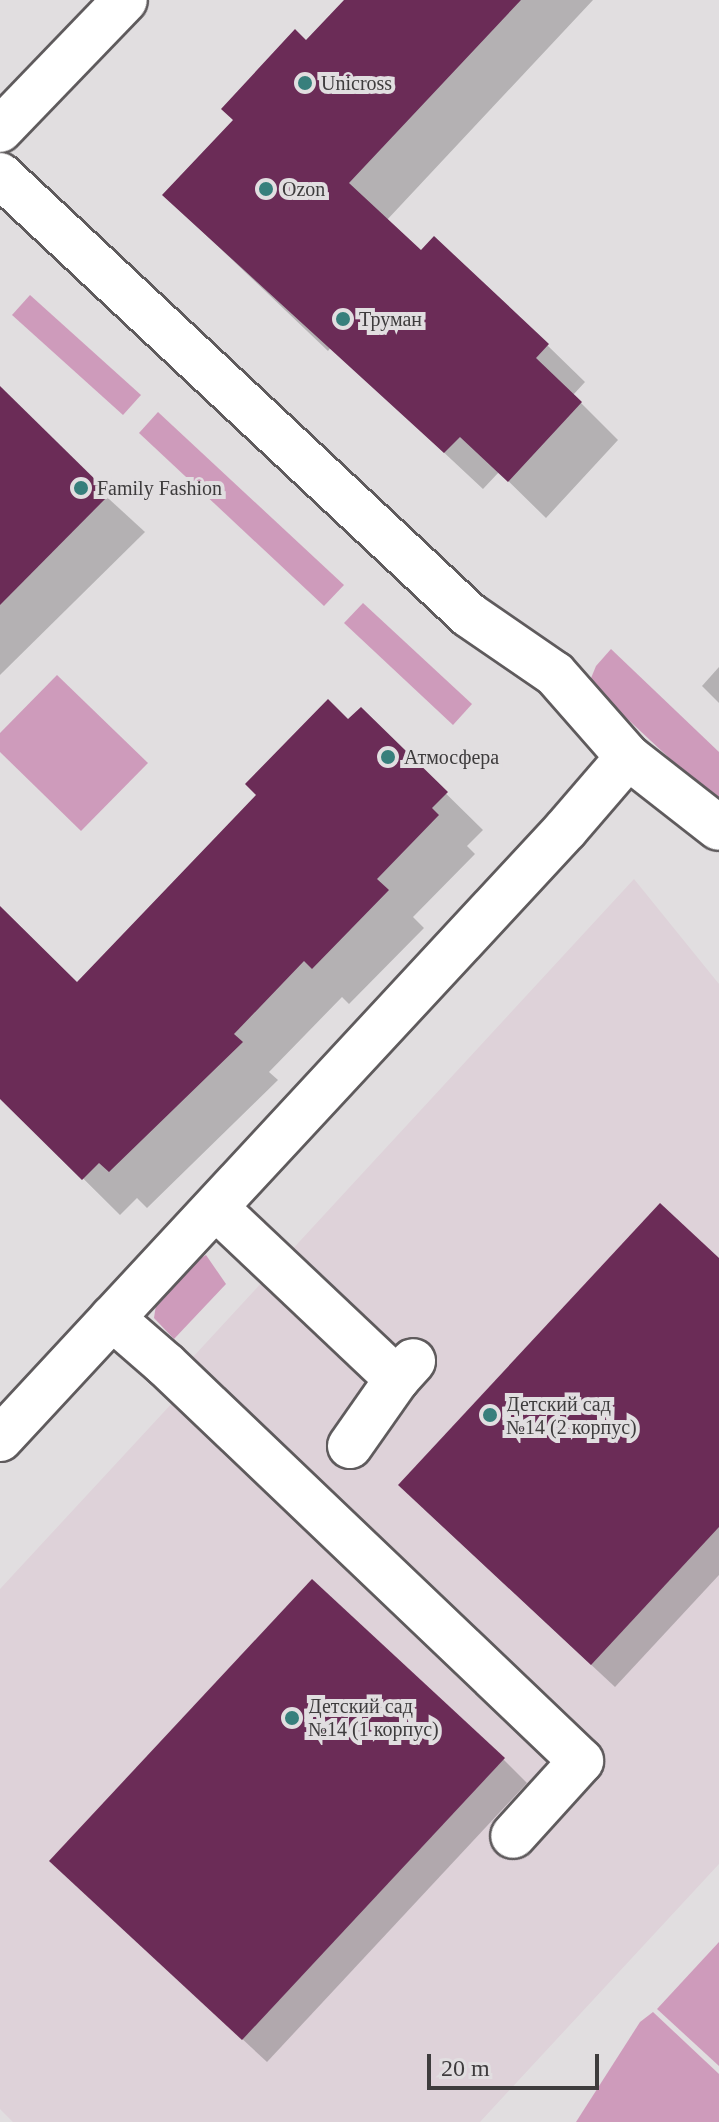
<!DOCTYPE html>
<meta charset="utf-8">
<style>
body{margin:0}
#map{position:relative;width:719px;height:2122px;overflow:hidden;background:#e1dee0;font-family:Georgia,serif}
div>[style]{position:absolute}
.built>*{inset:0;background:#ded2d9}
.green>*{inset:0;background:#ce9bbb}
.shadow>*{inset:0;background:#0003}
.building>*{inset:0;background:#6b2c57}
.roads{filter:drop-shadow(2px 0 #5f5b5d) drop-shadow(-2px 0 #5f5b5d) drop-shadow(0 2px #5f5b5d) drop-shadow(0 -2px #5f5b5d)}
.minor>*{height:44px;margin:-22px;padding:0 22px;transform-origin:22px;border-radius:22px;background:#fff}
.dots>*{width:22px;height:22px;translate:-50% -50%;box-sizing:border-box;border:4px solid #e1dee0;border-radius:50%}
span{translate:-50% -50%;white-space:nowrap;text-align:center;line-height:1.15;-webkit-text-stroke:8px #e1dee0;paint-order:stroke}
.poi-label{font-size:20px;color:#3e3c3d}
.left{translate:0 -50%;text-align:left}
.scale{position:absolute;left:427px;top:2054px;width:172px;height:36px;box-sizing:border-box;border:4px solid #3e3c3d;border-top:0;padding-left:10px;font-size:24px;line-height:28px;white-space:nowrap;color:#3e3c3d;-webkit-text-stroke:6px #e1dee0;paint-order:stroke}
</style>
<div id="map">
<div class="built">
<i style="clip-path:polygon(634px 879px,719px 984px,719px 1864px,480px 2122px,13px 2122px,0 2109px,0 1589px,187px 1387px,193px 1357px)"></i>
</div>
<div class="green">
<i style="clip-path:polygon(30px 295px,141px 395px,123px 415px,12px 315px)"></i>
<i style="clip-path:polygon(158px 412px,344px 585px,324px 606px,139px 433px)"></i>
<i style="clip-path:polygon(363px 603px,472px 704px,453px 725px,344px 623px)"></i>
<i style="clip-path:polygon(611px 649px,719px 752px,719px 797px,712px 798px,589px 683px,596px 666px)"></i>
<i style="clip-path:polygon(57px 675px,148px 763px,81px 831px,0 752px,0 733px)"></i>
<i style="clip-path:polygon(206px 1255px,226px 1284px,174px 1339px,154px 1318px,157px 1298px,184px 1268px)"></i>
<i style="clip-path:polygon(719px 1942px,719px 2066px,657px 2009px)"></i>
<i style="clip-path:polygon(653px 2012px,719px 2074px,719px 2122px,576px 2122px,640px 2022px)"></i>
</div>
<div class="shadow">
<i style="clip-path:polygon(347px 0,593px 0,386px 221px,421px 253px,547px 345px,585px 382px,573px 395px,618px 440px,546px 518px,499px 472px,483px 489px,331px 347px,328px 351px,164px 195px)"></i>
<i style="clip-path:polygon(0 399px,145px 532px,0 675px)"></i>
<i style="clip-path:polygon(719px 667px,719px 703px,702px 686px)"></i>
<i style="clip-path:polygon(361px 710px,483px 830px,467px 846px,475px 854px,413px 917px,424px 928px,349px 1004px,342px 997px,269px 1072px,278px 1080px,147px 1208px,137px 1198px,120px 1215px,0 1096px,0 909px,78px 985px)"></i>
<i style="clip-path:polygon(719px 1261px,719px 1575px,615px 1687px,424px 1509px)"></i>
<i style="clip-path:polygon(503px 1759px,527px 1783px,267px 2062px,76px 1884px)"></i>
</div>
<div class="building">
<i style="clip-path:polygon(344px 0,521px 0,349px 183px,421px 250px,434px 236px,549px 344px,536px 358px,582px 402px,508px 482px,460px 437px,444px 453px,162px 195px,233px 120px,221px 109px,295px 29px,306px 40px)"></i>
<i style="clip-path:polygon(0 386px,110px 494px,0 605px)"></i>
<i style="clip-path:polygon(328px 699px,348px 719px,361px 707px,448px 792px,432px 808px,439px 815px,377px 879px,389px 890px,312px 969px,304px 961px,234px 1034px,243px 1042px,109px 1172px,99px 1163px,82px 1180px,0 1099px,0 906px,77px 982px,256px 795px,245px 784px)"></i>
<i style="clip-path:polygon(660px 1203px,719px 1258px,719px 1527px,591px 1665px,398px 1485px)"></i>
<i style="clip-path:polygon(312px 1579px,505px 1758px,242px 2040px,49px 1861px)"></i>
</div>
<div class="roads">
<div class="minor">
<i style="left:0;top:130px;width:180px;rotate:-46.1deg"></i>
<i style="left:0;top:175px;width:643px;rotate:43.17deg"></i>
<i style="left:469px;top:615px;width:104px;rotate:34.5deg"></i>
<i style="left:555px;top:674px;width:111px;rotate:48.7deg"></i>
<i style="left:628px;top:757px;width:115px;rotate:38deg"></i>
<i style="left:216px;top:1208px;width:249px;rotate:43.4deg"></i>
<i style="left:112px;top:1318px;width:70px;rotate:41deg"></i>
<i style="left:165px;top:1364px;width:575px;rotate:43.66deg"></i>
<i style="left:581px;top:1761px;width:101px;rotate:132.2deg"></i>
<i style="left:0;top:1439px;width:832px;rotate:-47.14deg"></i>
<i style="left:566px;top:829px;width:95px;rotate:-49.3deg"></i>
<i style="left:350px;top:1446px;width:82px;rotate:-55deg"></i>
<i style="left:397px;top:1379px;width:24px;rotate:-48deg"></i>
</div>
</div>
<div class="dots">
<i style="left:305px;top:83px;background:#377f7c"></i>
<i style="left:266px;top:189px;background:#377f7c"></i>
<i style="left:343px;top:319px;background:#377f7c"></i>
<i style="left:81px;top:488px;background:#377f7c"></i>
<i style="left:388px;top:757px;background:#377f7c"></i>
<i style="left:490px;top:1415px;background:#377f7c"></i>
<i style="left:292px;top:1718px;background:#377f7c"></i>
</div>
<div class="poi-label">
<span class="left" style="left:321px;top:83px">Unicross</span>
<span class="left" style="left:282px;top:189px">Ozon</span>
<span class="left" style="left:359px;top:319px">Труман</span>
<span class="left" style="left:97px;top:488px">Family Fashion</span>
<span class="left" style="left:404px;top:757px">Атмосфера</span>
<span class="left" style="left:506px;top:1416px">Детский сад<br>№14 (2 корпус)</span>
<span class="left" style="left:308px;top:1718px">Детский сад<br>№14 (1 корпус)</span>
</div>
<div class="scale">20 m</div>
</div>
